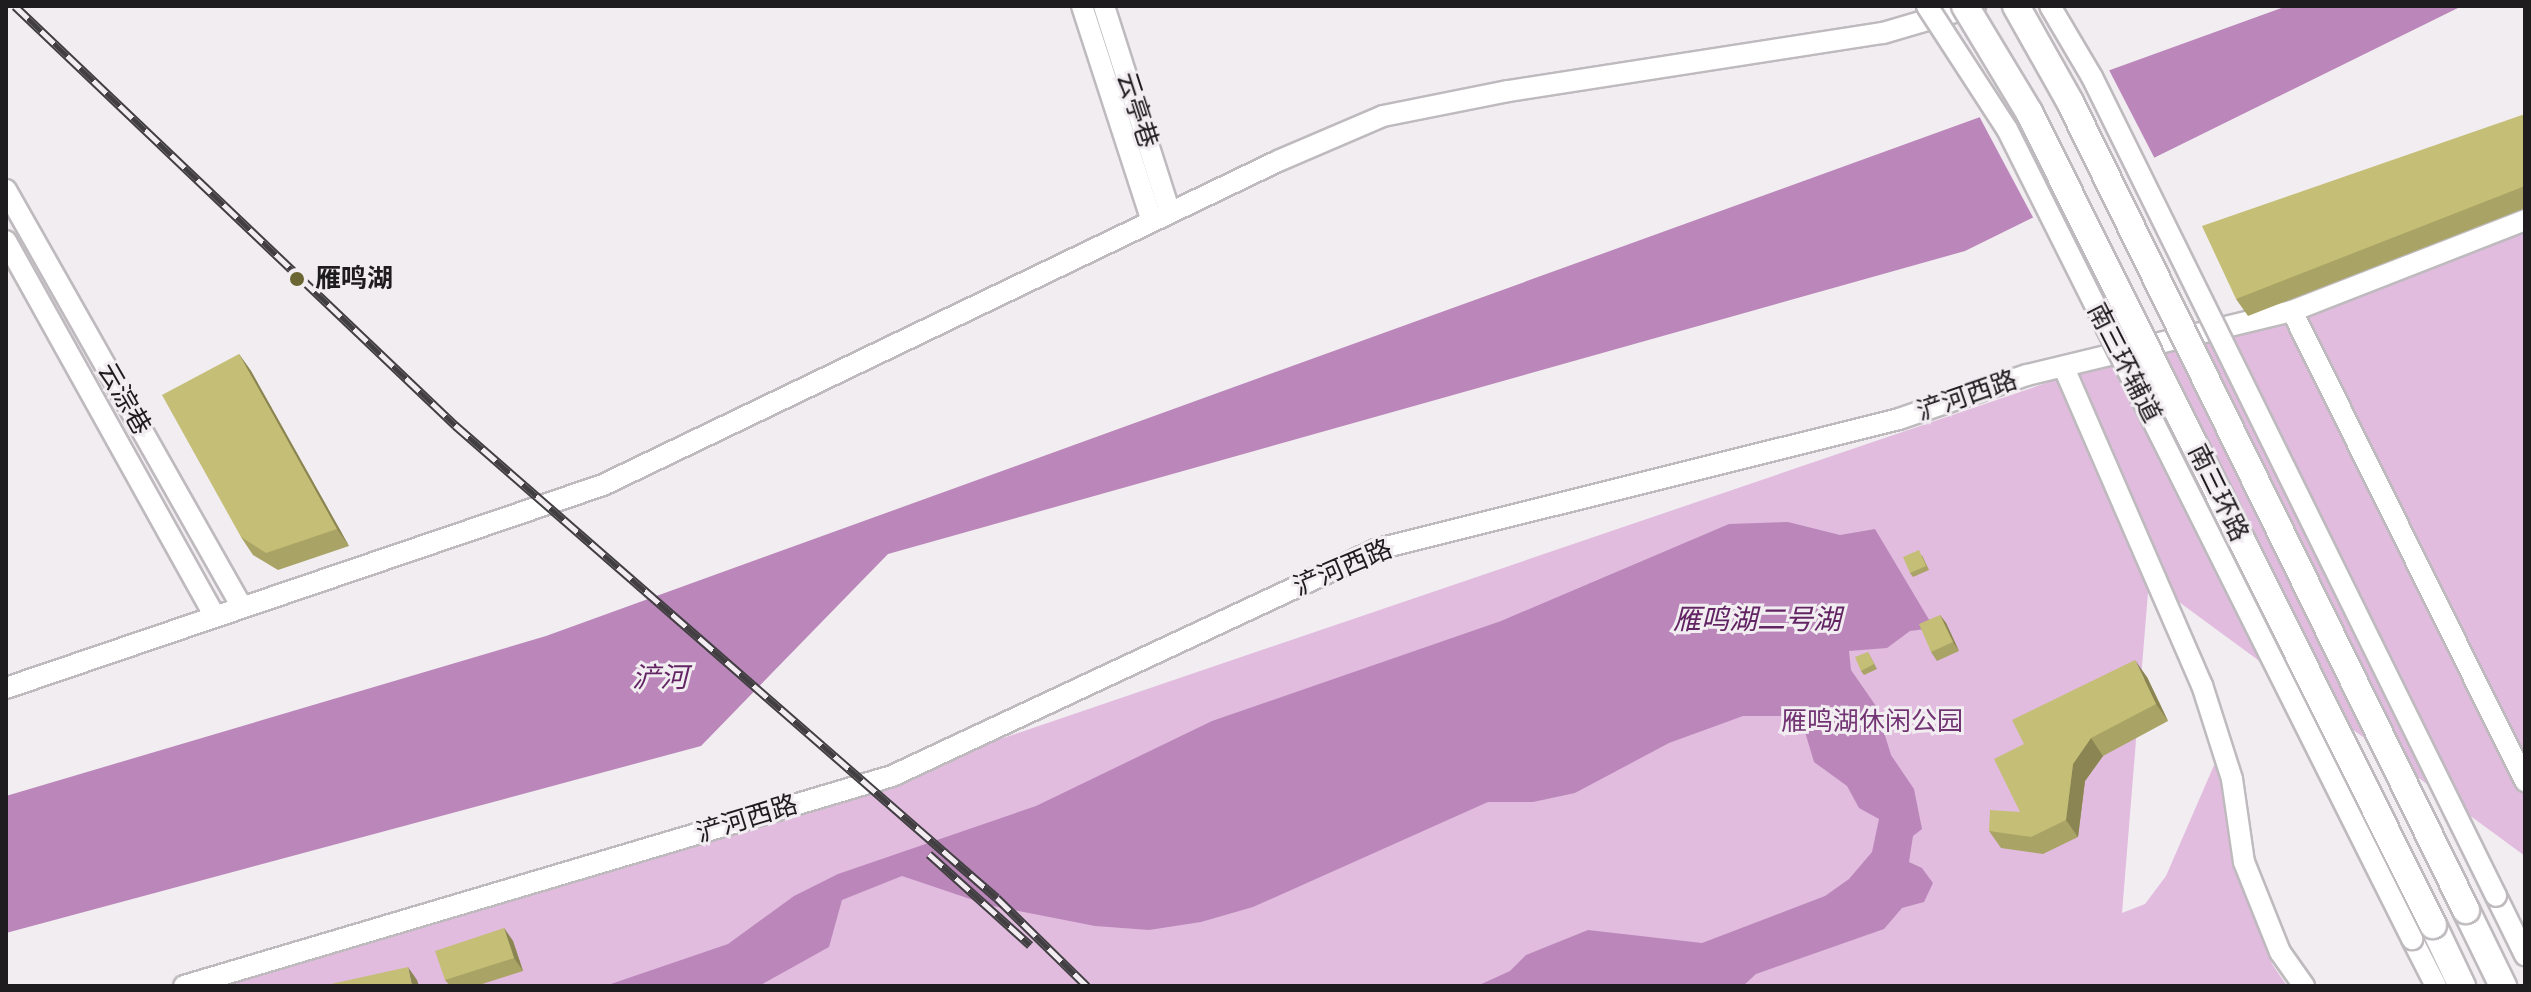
<!DOCTYPE html>
<meta charset="utf-8">
<style>
body{margin:0}
#map{position:relative;width:2531px;height:992px;overflow:hidden;background:#f1edf1;font-family:"Space Grotesk","Noto Sans SC",sans-serif}
div>[style]{position:absolute}
.green>*{inset:0;background:#e1bcdf}
.water>*{inset:0;background:#bb87ba}
.pier>*{inset:0;background:#f1edf1}
.roads{filter:drop-shadow(2px 0 #bebabe) drop-shadow(-2px 0 #bebabe) drop-shadow(0 2px #bebabe) drop-shadow(0 -2px #bebabe)}
.secondary>*{height:20px;margin:-10px;padding:0 10px;transform-origin:10px;border-radius:10px;background:#fff}
.highway>*{height:26px;margin:-13px;padding:0 13px;transform-origin:13px;border-radius:13px;background:#fff}
.rail>*{height:9px;margin-top:-4.5px;transform-origin:0;background:repeating-linear-gradient(90deg,#f1edf1 0 18px,#413f41 0 36px);box-sizing:border-box;border-block:2px solid #413f41}
.bridges{filter:drop-shadow(2px 0 #bebabe) drop-shadow(-2px 0 #bebabe) drop-shadow(0 2px #bebabe) drop-shadow(0 -2px #bebabe)}
.secondary-bridge>*{height:20px;margin:-10px;padding:0 10px;transform-origin:10px;border-radius:10px;background:#fff}
.highway-bridge>*{height:26px;margin:-13px;padding:0 13px;transform-origin:13px;border-radius:13px;background:#fff}
.wall>*{inset:0;background:#a9a365}
.shaded-wall>*{inset:0;background:#8a8553}
.building>*{inset:0;background:#c5be76}
.dots>*{width:22px;height:22px;translate:-50% -50%;box-sizing:border-box;border:4px solid #f1edf1;border-radius:50%}
span{translate:-50% -50%;white-space:nowrap;text-align:center;line-height:1.15;-webkit-text-stroke:6px #f1edf1;paint-order:stroke}
.street-label{font-size:26px;color:#1e1c1e}
.poi-label{font-size:26px;color:#1e1c1e;font-weight:700}
.left{translate:0 -50%;text-align:left}
.park-label{font-size:26px;color:#733474}
.water-label{font-size:28px;color:#632463;font-style:italic}
.frame{position:absolute;inset:0;border:8px solid #1e1c1e;pointer-events:none}
</style>
<div id="map">
<div class="green">
<i style="clip-path:polygon(2525px 220px,2525px 856px,2149px 580px,2122px 913px,2145px 904px,2166px 876px,2215px 763px,2272px 964px,2287px 986px,198px 986px,892px 776px)"></i>
</div>
<div class="water">
<i style="clip-path:polygon(2287px 6px,2462px 6px,1965px 251px,888px 554px,701px 746px,6px 933px,6px 796px,546px 636px)"></i>
<i style="clip-path:polygon(1788px 522px,1840px 535px,1875px 529px,1934px 628px,1910px 631px,1887px 648px,1849px 651px,1851px 670px,1876px 706px,1891px 755px,1914px 789px,1922px 829px,1913px 836px,1909px 862px,1922px 868px,1933px 883px,1924px 902px,1902px 908px,1884px 929px,1756px 974px,1743px 986px,1477px 986px,1510px 971px,1526px 955px,1588px 930px,1702px 943px,1825px 896px,1849px 879px,1872px 852px,1879px 819px,1859px 808px,1847px 786px,1814px 762px,1805px 732px,1788px 716px,1743px 716px,1669px 743px,1575px 793px,1533px 802px,1488px 802px,1253px 907px,1201px 922px,1149px 930px,1095px 926px,988px 905px,902px 876px,842px 900px,829px 947px,759px 986px,605px 986px,728px 944px,794px 896px,838px 874px,1036px 806px,1212px 721px,1501px 621px,1729px 524px)"></i>
</div>
<div class="pier">
<i style="clip-path:polygon(2108px 68px,2156px 161px,2035px 221px,1979px 116px)"></i>
</div>
<div class="roads">
<div class="secondary">
<i style="left:1082px;top:6px;width:226px;rotate:72deg"></i>
<i style="left:1104px;top:6px;width:217px;rotate:72.3deg"></i>
<i style="left:6px;top:190px;width:479px;rotate:60.5deg"></i>
<i style="left:6px;top:241px;width:429px;rotate:60.9deg"></i>
<i style="left:2292px;top:311px;width:525px;rotate:63.63deg"></i>
<i style="left:2064px;top:368px;width:346px;rotate:66.5deg"></i>
<i style="left:2202px;top:685px;width:99px;rotate:72.3deg"></i>
<i style="left:2232px;top:779px;width:84px;rotate:81.8deg"></i>
<i style="left:2244px;top:862px;width:97px;rotate:68.2deg"></i>
<i style="left:2280px;top:952px;width:42px;rotate:54.8deg"></i>
<i style="left:6px;top:688px;width:631px;rotate:-18.78deg"></i>
<i style="left:603px;top:485px;width:749px;rotate:-25.64deg"></i>
<i style="left:1278px;top:161px;width:114px;rotate:-23.2deg"></i>
<i style="left:1383px;top:116px;width:127px;rotate:-11.3deg"></i>
<i style="left:1508px;top:91px;width:379px;rotate:-8.8deg"></i>
<i style="left:1883px;top:33px;width:96px;rotate:-16.4deg"></i>
<i style="left:2496px;top:896px;width:66px;rotate:63.8deg"></i>
<i style="left:2412px;top:939px;width:53px;rotate:62.9deg"></i>
<i style="left:184px;top:986px;width:738px;rotate:-16.52deg"></i>
<i style="left:892px;top:776px;width:536px;rotate:-25.04deg"></i>
<i style="left:1378px;top:549px;width:537px;rotate:-14.01deg"></i>
<i style="left:1899px;top:419px;width:135px;rotate:-19deg"></i>
<i style="left:2027px;top:375px;width:273px;rotate:-13.6deg"></i>
<i style="left:2292px;top:311px;width:250px;rotate:-21.3deg"></i>
</div>
<div class="highway">
<i style="left:2466px;top:910px;width:85px;rotate:64deg"></i>
<i style="left:2433px;top:925px;width:68px;rotate:64.6deg"></i>
</div>
</div>
<div class="rail">
<i style="left:15px;top:6px;width:608px;rotate:43.6deg"></i>
<i style="left:455px;top:425px;width:719px;rotate:41.11deg"></i>
<i style="left:997px;top:898px;width:126px;rotate:44.4deg"></i>
<i style="left:929px;top:854px;width:136px;rotate:42deg"></i>
</div>
<div class="bridges">
<div class="secondary-bridge">
<i style="left:1927px;top:6px;width:147px;rotate:57deg"></i>
<i style="left:2007px;top:129px;width:906px;rotate:63.43deg"></i>
<i style="left:2050px;top:6px;width:82px;rotate:59.4deg"></i>
<i style="left:2092px;top:77px;width:913px;rotate:63.74deg"></i>
</div>
<div class="highway-bridge">
<i style="left:1965px;top:6px;width:124px;rotate:58.9deg"></i>
<i style="left:2029px;top:112px;width:908px;rotate:63.58deg"></i>
<i style="left:2016px;top:6px;width:110px;rotate:60.6deg"></i>
<i style="left:2070px;top:102px;width:900px;rotate:63.89deg"></i>
</div>
</div>
<div class="wall">
<i style="clip-path:polygon(2525px 114px,2525px 208px,2248px 316px,2236px 299px)"></i>
<i style="clip-path:polygon(239px 354px,251px 371px,349px 546px,278px 570px,253px 555px,241px 537px)"></i>
<i style="clip-path:polygon(1922px 555px,1929px 570px,1913px 577px,1910px 573px)"></i>
<i style="clip-path:polygon(1940px 615px,1946px 623px,1959px 651px,1937px 661px,1931px 652px)"></i>
<i style="clip-path:polygon(1868px 652px,1877px 669px,1864px 675px,1861px 671px)"></i>
<i style="clip-path:polygon(2147px 677px,2168px 721px,2103px 756px,2085px 781px,2078px 837px,2043px 854px,2001px 848px,1989px 831px,2020px 812px)"></i>
<i style="clip-path:polygon(504px 928px,513px 941px,523px 971px,476px 986px,450px 986px,445px 980px)"></i>
</div>
<div class="shaded-wall">
<i style="clip-path:polygon(239px 354px,251px 371px,349px 546px,337px 529px)"></i>
<i style="clip-path:polygon(1940px 615px,1946px 623px,1959px 651px,1953px 642px)"></i>
<i style="clip-path:polygon(2135px 660px,2147px 677px,2168px 721px,2156px 704px)"></i>
<i style="clip-path:polygon(2091px 738px,2103px 756px,2085px 781px,2078px 837px,2066px 820px,2073px 764px)"></i>
<i style="clip-path:polygon(504px 928px,513px 941px,523px 971px,514px 958px)"></i>
<i style="clip-path:polygon(408px 967px,417px 980px,419px 986px,412px 986px)"></i>
</div>
<div class="building">
<i style="clip-path:polygon(2525px 114px,2525px 186px,2236px 299px,2202px 226px)"></i>
<i style="clip-path:polygon(239px 354px,337px 529px,266px 553px,241px 537px,162px 395px)"></i>
<i style="clip-path:polygon(1919px 550px,1926px 566px,1910px 573px,1903px 557px)"></i>
<i style="clip-path:polygon(1940px 615px,1953px 642px,1931px 652px,1919px 624px)"></i>
<i style="clip-path:polygon(1868px 652px,1874px 664px,1861px 671px,1855px 657px)"></i>
<i style="clip-path:polygon(2135px 660px,2156px 704px,2091px 738px,2073px 764px,2066px 820px,2031px 837px,1989px 831px,1990px 810px,2020px 812px,1994px 759px,2024px 744px,2012px 720px)"></i>
<i style="clip-path:polygon(504px 928px,514px 958px,445px 980px,435px 951px)"></i>
<i style="clip-path:polygon(408px 967px,412px 986px,322px 986px)"></i>
</div>
<div class="dots">
<i style="left:297px;top:279px;background:#6a6531"></i>
</div>
<div class="street-label">
<span style="left:1137px;top:110px;rotate:72deg">云亭巷</span>
<span style="left:2124px;top:363px;rotate:63deg">南三环辅道</span>
<span style="left:1967px;top:396px;rotate:-19deg">浐河西路</span>
<span style="left:124px;top:399px;rotate:60deg">云淙巷</span>
<span style="left:2218px;top:493px;rotate:64deg">南三环路</span>
<span style="left:1343px;top:568px;rotate:-23deg">浐河西路</span>
<span style="left:747px;top:819px;rotate:-17deg">浐河西路</span>
</div>
<div class="poi-label">
<span class="left" style="left:315px;top:279px">雁鸣湖</span>
</div>
<div class="park-label">
<span style="left:1872px;top:722px">雁鸣湖休闲公园</span>
</div>
<div class="water-label">
<span style="left:1757px;top:619px">雁鸣湖二号湖</span>
<span style="left:660px;top:677px">浐河</span>
</div>
<div class="frame"></div>
</div>
